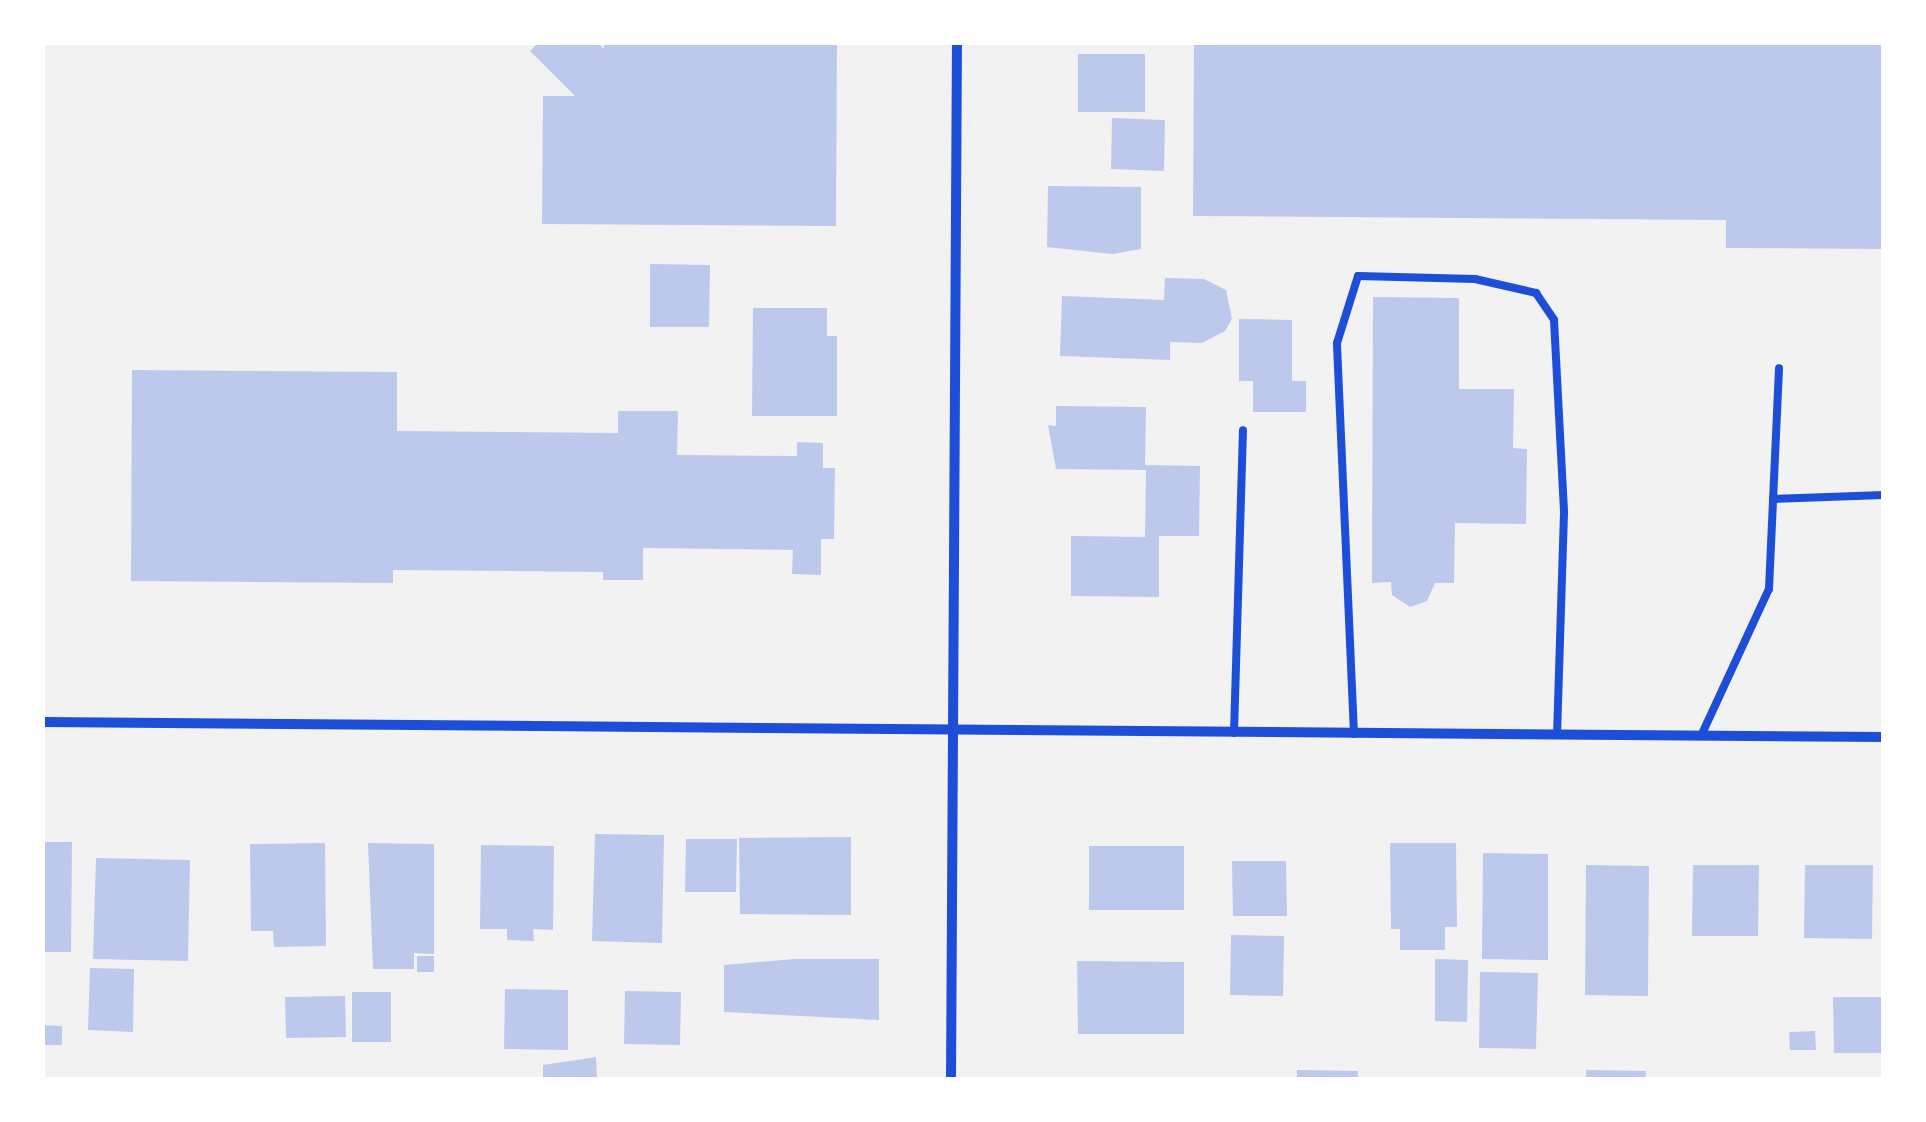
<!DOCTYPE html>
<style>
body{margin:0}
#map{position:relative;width:1926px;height:1122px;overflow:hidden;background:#f2f2f2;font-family:Barlow,sans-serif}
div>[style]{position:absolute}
.building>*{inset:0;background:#bdc9ec}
.service>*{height:8px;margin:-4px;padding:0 4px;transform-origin:4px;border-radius:4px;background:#1d4ed8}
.minor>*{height:10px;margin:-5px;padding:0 5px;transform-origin:5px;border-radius:5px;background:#1d4ed8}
span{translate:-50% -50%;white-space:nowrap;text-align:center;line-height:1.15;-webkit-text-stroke:9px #fff;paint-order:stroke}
.frame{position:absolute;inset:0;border:45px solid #fff;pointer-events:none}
</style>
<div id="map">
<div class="building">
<i style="clip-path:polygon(539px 42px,597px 42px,604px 49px,604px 42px,837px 42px,836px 226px,542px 224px,543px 96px,575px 96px,530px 51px)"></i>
<i style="clip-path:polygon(1194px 42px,1884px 42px,1884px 249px,1726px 248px,1726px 220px,1193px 216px)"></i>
<i style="clip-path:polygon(1078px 54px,1145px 54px,1145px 112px,1078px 112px)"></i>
<i style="clip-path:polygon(1112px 118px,1165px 120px,1164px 171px,1111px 169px)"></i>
<i style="clip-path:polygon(1048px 186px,1141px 187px,1141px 249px,1112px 254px,1047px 247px)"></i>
<i style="clip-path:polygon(650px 264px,710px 265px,709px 327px,650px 327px)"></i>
<i style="clip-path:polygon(1165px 278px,1204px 279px,1226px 290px,1232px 319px,1225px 331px,1202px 343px,1170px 342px,1170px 360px,1060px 356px,1062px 296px,1164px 300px)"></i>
<i style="clip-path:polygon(1373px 297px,1459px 298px,1459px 389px,1514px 389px,1513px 448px,1527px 449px,1526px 524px,1455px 523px,1454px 583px,1435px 583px,1427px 601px,1410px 607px,1392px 595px,1391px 582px,1372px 583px)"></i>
<i style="clip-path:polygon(753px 308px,827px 308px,827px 336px,837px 336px,837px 416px,752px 416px)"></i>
<i style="clip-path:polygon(1239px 319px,1292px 320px,1292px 381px,1306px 381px,1306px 412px,1253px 412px,1253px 381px,1239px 381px)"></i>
<i style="clip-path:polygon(132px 370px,397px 372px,397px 431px,618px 433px,618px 411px,678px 411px,677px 455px,797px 456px,797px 442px,823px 443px,823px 468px,835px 468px,834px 539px,821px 539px,821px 575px,792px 574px,793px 550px,643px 548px,643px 580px,603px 580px,603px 572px,393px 570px,393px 583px,131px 581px)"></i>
<i style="clip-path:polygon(1056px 406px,1146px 407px,1145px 465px,1200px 466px,1199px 536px,1159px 536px,1159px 597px,1071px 596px,1071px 536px,1145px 537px,1146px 470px,1056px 469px,1048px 425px,1056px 426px)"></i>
<i style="clip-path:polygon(595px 834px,664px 835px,662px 943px,592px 941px)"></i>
<i style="clip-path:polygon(851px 837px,851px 915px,740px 914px,739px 838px)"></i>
<i style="clip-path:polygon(686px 839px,737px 839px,736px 892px,685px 892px)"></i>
<i style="clip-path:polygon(42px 842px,72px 842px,71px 952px,42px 952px)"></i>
<i style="clip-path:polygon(325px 843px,326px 946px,274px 947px,273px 931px,251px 931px,250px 844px)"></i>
<i style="clip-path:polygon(368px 843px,434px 844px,434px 954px,414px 953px,414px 969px,373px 969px)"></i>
<i style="clip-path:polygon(1390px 843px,1456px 843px,1457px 927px,1445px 927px,1445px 950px,1400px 950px,1400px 929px,1391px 929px)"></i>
<i style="clip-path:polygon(481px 845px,554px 846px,553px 930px,533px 929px,534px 941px,507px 940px,507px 929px,480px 929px)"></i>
<i style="clip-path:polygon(1089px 846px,1184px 846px,1184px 910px,1089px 910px)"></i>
<i style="clip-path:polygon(1483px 853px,1548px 854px,1548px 960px,1482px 959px)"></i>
<i style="clip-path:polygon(96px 858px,190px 860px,188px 961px,93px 959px)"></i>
<i style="clip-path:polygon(1232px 861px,1286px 861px,1287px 916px,1233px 916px)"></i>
<i style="clip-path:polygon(1586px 865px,1649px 866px,1648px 996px,1585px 995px)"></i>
<i style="clip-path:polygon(1693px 865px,1759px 865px,1758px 936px,1692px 936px)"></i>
<i style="clip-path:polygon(1805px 865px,1873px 865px,1872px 939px,1804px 938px)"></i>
<i style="clip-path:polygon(1231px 935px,1284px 936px,1283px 996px,1230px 995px)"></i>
<i style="clip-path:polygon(417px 956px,434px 956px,434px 972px,417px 972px)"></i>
<i style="clip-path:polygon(795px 959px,879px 959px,879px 1020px,724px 1012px,724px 965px)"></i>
<i style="clip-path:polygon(1435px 959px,1468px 960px,1467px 1022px,1435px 1021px)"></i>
<i style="clip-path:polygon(1077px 961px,1184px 962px,1184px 1034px,1078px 1034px)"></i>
<i style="clip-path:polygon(90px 968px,134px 969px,133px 1032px,88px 1030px)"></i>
<i style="clip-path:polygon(1480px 972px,1538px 973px,1536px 1049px,1479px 1048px)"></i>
<i style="clip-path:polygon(505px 989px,568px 990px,568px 1050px,504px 1049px)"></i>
<i style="clip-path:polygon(625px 991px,681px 992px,680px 1045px,624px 1044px)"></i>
<i style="clip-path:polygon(352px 992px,391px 992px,391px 1042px,352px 1042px)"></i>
<i style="clip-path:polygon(345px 996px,346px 1037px,286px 1038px,285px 997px)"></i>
<i style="clip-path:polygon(1833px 997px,1884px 997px,1884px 1053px,1834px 1053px)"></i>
<i style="clip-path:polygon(42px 1025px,62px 1026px,62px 1045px,42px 1045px)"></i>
<i style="clip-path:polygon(1815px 1031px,1816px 1050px,1790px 1050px,1789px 1032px)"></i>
<i style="clip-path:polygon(596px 1057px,597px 1080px,543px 1080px,543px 1065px)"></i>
<i style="clip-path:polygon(1297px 1070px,1358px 1071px,1358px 1080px,1297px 1080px)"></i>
<i style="clip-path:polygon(1586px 1070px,1646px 1071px,1645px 1080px,1586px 1080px)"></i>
</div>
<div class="service">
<i style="left:1773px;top:499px;width:111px;rotate:-2.1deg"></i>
<i style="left:1234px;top:733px;width:303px;rotate:-88.3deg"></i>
<i style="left:1354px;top:734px;width:391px;rotate:-92.5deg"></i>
<i style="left:1337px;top:343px;width:70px;rotate:-72.6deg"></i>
<i style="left:1358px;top:276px;width:117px;rotate:1.5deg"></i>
<i style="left:1475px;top:279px;width:63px;rotate:12.9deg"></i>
<i style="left:1536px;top:293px;width:32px;rotate:56deg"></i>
<i style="left:1554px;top:320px;width:193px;rotate:87deg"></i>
<i style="left:1564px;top:513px;width:222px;rotate:91.8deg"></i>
<i style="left:1701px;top:736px;width:162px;rotate:-65.2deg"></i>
<i style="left:1769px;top:589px;width:221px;rotate:-87.4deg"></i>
</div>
<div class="minor">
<i style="left:42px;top:722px;width:1842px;rotate:0.47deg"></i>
<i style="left:951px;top:1080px;width:1038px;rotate:-89.67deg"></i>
</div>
<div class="frame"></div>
</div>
